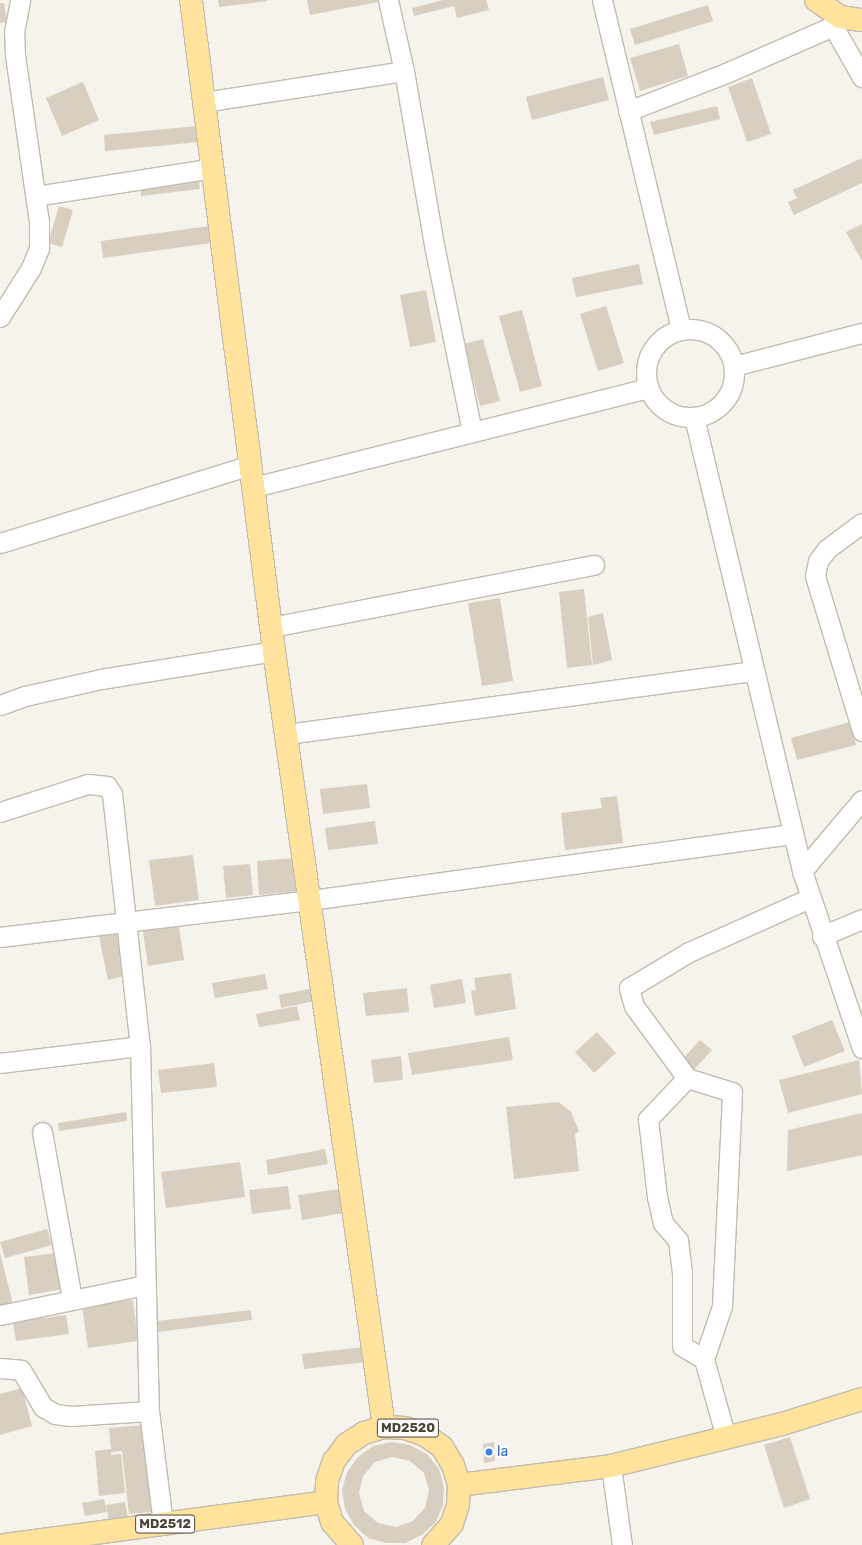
<!DOCTYPE html>
<style>
body{margin:0}
#map{position:relative;width:862px;height:1545px;overflow:hidden;background:#f6f3ec;font-family:Rubik,sans-serif}
div>[style]{position:absolute}
.building>*{inset:0;background:#d8cfc1}
.roads{filter:drop-shadow(1px 0 #c2bbae) drop-shadow(-1px 0 #c2bbae) drop-shadow(0 1px #c2bbae) drop-shadow(0 -1px #c2bbae)}
.minor>*{height:19px;margin:-9.5px;padding:0 9.5px;transform-origin:9.5px;border-radius:9.5px;background:#fff}
.minor>.ring{margin:-9.5px;padding:0;box-sizing:content-box;background:none;border:19px solid #fff;border-radius:50%}
.major>*{height:22px;margin:-11px;padding:0 11px;transform-origin:11px;border-radius:11px;background:#ffe39c}
.dots>*{width:11px;height:11px;translate:-50% -50%;box-sizing:border-box;border:2px solid #fff;border-radius:50%}
span{translate:-50% -50%;white-space:nowrap;text-align:center;line-height:1.15;-webkit-text-stroke:3px #fff;paint-order:stroke}
.shield-label span{padding:1px 3px;background:#fff;border:1px solid;border-radius:3px;-webkit-text-stroke-width:0}
.shield-label{font-size:13px;color:#4b4439;font-weight:700}
.shop-label{font-size:14px;color:#366cbe}
.left{translate:0 -50%;text-align:left}
</style>
<div id="map">
<div class="building">
<i style="clip-path:polygon(218px 0,267px 0,267px 1px,219px 7px)"></i>
<i style="clip-path:polygon(307px 0,384px 0,384px 1px,310px 15px)"></i>
<i style="clip-path:polygon(443px 0,486px 0,489px 10px,457px 18px,454px 6px,414px 16px,412px 8px)"></i>
<i style="clip-path:polygon(0 3px,4px 3px,7px 22px,0 23px)"></i>
<i style="clip-path:polygon(708px 5px,713px 21px,635px 45px,630px 29px)"></i>
<i style="clip-path:polygon(679px 44px,688px 76px,640px 91px,630px 58px)"></i>
<i style="clip-path:polygon(603px 77px,609px 100px,532px 120px,526px 97px)"></i>
<i style="clip-path:polygon(752px 78px,771px 134px,747px 142px,728px 87px)"></i>
<i style="clip-path:polygon(83px 82px,99px 120px,62px 136px,46px 98px)"></i>
<i style="clip-path:polygon(717px 106px,720px 119px,654px 135px,650px 122px)"></i>
<i style="clip-path:polygon(197px 126px,199px 142px,105px 151px,104px 135px)"></i>
<i style="clip-path:polygon(862px 158px,862px 183px,794px 215px,788px 202px,797px 198px,793px 190px)"></i>
<i style="clip-path:polygon(198px 174px,200px 189px,141px 196px,140px 182px)"></i>
<i style="clip-path:polygon(59px 206px,73px 210px,62px 247px,48px 243px)"></i>
<i style="clip-path:polygon(862px 224px,862px 261px,846px 232px)"></i>
<i style="clip-path:polygon(209px 226px,211px 243px,103px 258px,101px 241px)"></i>
<i style="clip-path:polygon(639px 264px,643px 284px,576px 297px,572px 278px)"></i>
<i style="clip-path:polygon(426px 290px,436px 342px,410px 347px,400px 295px)"></i>
<i style="clip-path:polygon(606px 306px,624px 363px,598px 371px,580px 314px)"></i>
<i style="clip-path:polygon(522px 310px,542px 386px,520px 392px,499px 316px)"></i>
<i style="clip-path:polygon(483px 339px,500px 401px,480px 406px,464px 344px)"></i>
<i style="clip-path:polygon(584px 589px,592px 665px,567px 668px,559px 592px)"></i>
<i style="clip-path:polygon(500px 598px,513px 681px,482px 686px,468px 603px)"></i>
<i style="clip-path:polygon(603px 613px,612px 660px,593px 665px,588px 617px)"></i>
<i style="clip-path:polygon(850px 722px,856px 745px,797px 760px,791px 738px)"></i>
<i style="clip-path:polygon(367px 784px,370px 808px,323px 814px,320px 789px)"></i>
<i style="clip-path:polygon(617px 796px,623px 843px,565px 850px,561px 813px,602px 808px,600px 798px)"></i>
<i style="clip-path:polygon(375px 821px,378px 844px,328px 850px,325px 828px)"></i>
<i style="clip-path:polygon(193px 855px,199px 900px,155px 906px,149px 860px)"></i>
<i style="clip-path:polygon(296px 858px,298px 891px,259px 895px,257px 861px)"></i>
<i style="clip-path:polygon(250px 864px,253px 895px,226px 898px,223px 866px)"></i>
<i style="clip-path:polygon(178px 920px,184px 960px,148px 966px,142px 925px)"></i>
<i style="clip-path:polygon(120px 931px,129px 975px,108px 980px,99px 936px)"></i>
<i style="clip-path:polygon(511px 973px,516px 1009px,475px 1016px,471px 991px,476px 990px,474px 978px)"></i>
<i style="clip-path:polygon(265px 974px,268px 989px,215px 998px,212px 983px)"></i>
<i style="clip-path:polygon(462px 979px,466px 1003px,434px 1008px,430px 985px)"></i>
<i style="clip-path:polygon(313px 988px,315px 1001px,281px 1008px,279px 995px)"></i>
<i style="clip-path:polygon(407px 988px,409px 1012px,366px 1016px,363px 993px)"></i>
<i style="clip-path:polygon(297px 1006px,300px 1020px,259px 1027px,256px 1014px)"></i>
<i style="clip-path:polygon(832px 1020px,845px 1051px,804px 1067px,792px 1036px)"></i>
<i style="clip-path:polygon(597px 1032px,616px 1053px,594px 1073px,575px 1052px)"></i>
<i style="clip-path:polygon(509px 1037px,513px 1060px,412px 1075px,408px 1053px)"></i>
<i style="clip-path:polygon(700px 1040px,712px 1050px,690px 1074px,679px 1063px)"></i>
<i style="clip-path:polygon(401px 1056px,403px 1080px,374px 1083px,371px 1060px)"></i>
<i style="clip-path:polygon(859px 1060px,862px 1094px,788px 1113px,779px 1080px)"></i>
<i style="clip-path:polygon(214px 1063px,217px 1087px,161px 1093px,158px 1070px)"></i>
<i style="clip-path:polygon(559px 1102px,571px 1112px,579px 1131px,575px 1134px,579px 1171px,514px 1179px,506px 1107px)"></i>
<i style="clip-path:polygon(126px 1112px,127px 1121px,59px 1131px,58px 1123px)"></i>
<i style="clip-path:polygon(862px 1113px,862px 1155px,787px 1171px,788px 1130px)"></i>
<i style="clip-path:polygon(325px 1149px,328px 1164px,268px 1175px,266px 1160px)"></i>
<i style="clip-path:polygon(240px 1162px,245px 1197px,166px 1208px,161px 1172px)"></i>
<i style="clip-path:polygon(288px 1186px,291px 1209px,252px 1214px,249px 1190px)"></i>
<i style="clip-path:polygon(339px 1189px,343px 1213px,302px 1220px,298px 1195px)"></i>
<i style="clip-path:polygon(47px 1229px,52px 1245px,5px 1258px,0 1242px)"></i>
<i style="clip-path:polygon(0 1253px,13px 1304px,0 1307px)"></i>
<i style="clip-path:polygon(56px 1253px,64px 1289px,29px 1295px,24px 1257px)"></i>
<i style="clip-path:polygon(133px 1300px,138px 1341px,88px 1348px,82px 1306px)"></i>
<i style="clip-path:polygon(251px 1310px,252px 1320px,158px 1332px,157px 1321px)"></i>
<i style="clip-path:polygon(66px 1315px,69px 1334px,16px 1341px,13px 1322px)"></i>
<i style="clip-path:polygon(364px 1347px,366px 1362px,304px 1369px,302px 1354px)"></i>
<i style="clip-path:polygon(22px 1388px,32px 1426px,0 1435px,0 1394px)"></i>
<i style="clip-path:polygon(144px 1425px,152px 1512px,129px 1514px,122px 1451px,111px 1452px,111px 1455px,121px 1454px,125px 1493px,99px 1496px,95px 1451px,111px 1449px,109px 1428px)"></i>
<i style="clip-path:polygon(790px 1437px,810px 1499px,784px 1508px,764px 1445px)"></i>
<i style="clip-path:polygon(evenodd,392px 1442px,410px 1445px,427px 1454px,439px 1469px,444px 1487px,443px 1505px,436px 1522px,422px 1535px,405px 1543px,386px 1543px,368px 1538px,354px 1525px,345px 1509px,342px 1490px,347px 1472px,358px 1457px,373px 1446px,392px 1442px,392px 1457px,410px 1461px,424px 1473px,429px 1490px,425px 1508px,413px 1521px,396px 1527px,378px 1523px,364px 1511px,359px 1493px,363px 1476px,375px 1462px,392px 1457px)"></i>
<i style="clip-path:polygon(494px 1442px,495px 1461px,484px 1463px,483px 1444px)"></i>
<i style="clip-path:polygon(104px 1499px,107px 1512px,85px 1516px,82px 1503px)"></i>
<i style="clip-path:polygon(125px 1502px,128px 1518px,109px 1521px,106px 1505px)"></i>
</div>
<div class="roads">
<div class="minor">
<i style="left:388px;top:0;width:73px;rotate:77.3deg"></i>
<i style="left:404px;top:71px;width:177px;rotate:80.2deg"></i>
<i style="left:434px;top:245px;width:191px;rotate:78.5deg"></i>
<i style="left:602px;top:0;width:339px;rotate:76.5deg"></i>
<i style="left:833px;top:26px;width:59px;rotate:60.4deg"></i>
<i style="left:204px;top:102px;width:202px;rotate:-8.8deg"></i>
<i style="left:628px;top:111px;width:105px;rotate:-21.2deg"></i>
<i style="left:726px;top:73px;width:117px;rotate:-23.7deg"></i>
<i style="left:833px;top:26px;width:11px;rotate:-52deg"></i>
<i style="left:36px;top:196px;width:179px;rotate:-9deg"></i>
<i style="left:0;top:317px;width:58px;rotate:-57.7deg"></i>
<i style="left:31px;top:268px;width:22px;rotate:-68deg"></i>
<i style="left:39px;top:248px;width:26px;rotate:-90deg"></i>
<i style="left:39px;top:222px;width:169px;rotate:-98.2deg"></i>
<i style="left:15px;top:55px;width:23px;rotate:-92deg"></i>
<i style="left:14px;top:32px;width:33px;rotate:-79deg"></i>
<i class="ring" style="left:646px;top:329px;width:69px;height:69px"></i>
<i style="left:734px;top:366px;width:132px;rotate:-14.5deg"></i>
<i style="left:694px;top:417px;width:467px;rotate:76.6deg"></i>
<i style="left:802px;top:871px;width:187px;rotate:71.3deg"></i>
<i style="left:254px;top:487px;width:407px;rotate:-14.1deg"></i>
<i style="left:862px;top:523px;width:44px;rotate:143.4deg"></i>
<i style="left:827px;top:549px;width:15px;rotate:127deg"></i>
<i style="left:818px;top:561px;width:15px;rotate:101deg"></i>
<i style="left:815px;top:576px;width:162px;rotate:73.1deg"></i>
<i style="left:0;top:543px;width:263px;rotate:-17.3deg"></i>
<i style="left:271px;top:627px;width:329px;rotate:-10.9deg"></i>
<i style="left:0;top:705px;width:27px;rotate:-20deg"></i>
<i style="left:25px;top:696px;width:78px;rotate:-12.6deg"></i>
<i style="left:101px;top:679px;width:175px;rotate:-9.2deg"></i>
<i style="left:287px;top:734px;width:471px;rotate:-7.7deg"></i>
<i style="left:0;top:812px;width:92px;rotate:-17.7deg"></i>
<i style="left:88px;top:784px;width:19px;rotate:6deg"></i>
<i style="left:107px;top:786px;width:9px;rotate:58deg"></i>
<i style="left:112px;top:794px;width:254px;rotate:83.7deg"></i>
<i style="left:140px;top:1046px;width:365px;rotate:88.6deg"></i>
<i style="left:149px;top:1411px;width:114px;rotate:82.9deg"></i>
<i style="left:802px;top:871px;width:93px;rotate:-49.8deg"></i>
<i style="left:822px;top:936px;width:43px;rotate:-23deg"></i>
<i style="left:0;top:937px;width:312px;rotate:-6.8deg"></i>
<i style="left:310px;top:900px;width:488px;rotate:-7.8deg"></i>
<i style="left:0;top:1063px;width:141px;rotate:-6.9deg"></i>
<i style="left:687px;top:1078px;width:57px;rotate:133.6deg"></i>
<i style="left:648px;top:1119px;width:79px;rotate:83.4deg"></i>
<i style="left:657px;top:1197px;width:27px;rotate:77deg"></i>
<i style="left:663px;top:1223px;width:23px;rotate:49deg"></i>
<i style="left:678px;top:1240px;width:32px;rotate:83deg"></i>
<i style="left:682px;top:1272px;width:74px;rotate:90deg"></i>
<i style="left:682px;top:1346px;width:26px;rotate:31deg"></i>
<i style="left:42px;top:1132px;width:170px;rotate:79.8deg"></i>
<i style="left:0;top:1315px;width:148px;rotate:-11.7deg"></i>
<i style="left:0;top:1368px;width:21px;rotate:5deg"></i>
<i style="left:21px;top:1370px;width:43px;rotate:59.3deg"></i>
<i style="left:43px;top:1407px;width:14px;rotate:30deg"></i>
<i style="left:55px;top:1414px;width:16px;rotate:7deg"></i>
<i style="left:71px;top:1416px;width:78px;rotate:-3.7deg"></i>
<i style="left:726px;top:1438px;width:82px;rotate:-105.6deg"></i>
<i style="left:704px;top:1359px;width:56px;rotate:-71.2deg"></i>
<i style="left:722px;top:1306px;width:214px;rotate:-87.3deg"></i>
<i style="left:732px;top:1092px;width:47px;rotate:-162.7deg"></i>
<i style="left:687px;top:1078px;width:89px;rotate:-126.4deg"></i>
<i style="left:634px;top:1006px;width:19px;rotate:-106deg"></i>
<i style="left:629px;top:988px;width:70px;rotate:-31deg"></i>
<i style="left:689px;top:952px;width:133px;rotate:-24.1deg"></i>
<i style="left:611px;top:1466px;width:80px;rotate:82.1deg"></i>
</div>
<div class="major">
<i style="left:191px;top:0;width:656px;rotate:82.73deg"></i>
<i style="left:274px;top:651px;width:784px;rotate:81.93deg"></i>
<i style="left:816px;top:0;width:29px;rotate:35deg"></i>
<i style="left:840px;top:17px;width:22px;rotate:8deg"></i>
<i style="left:459px;top:1485px;width:153px;rotate:-7.1deg"></i>
<i style="left:611px;top:1466px;width:176px;rotate:-13.8deg"></i>
<i style="left:782px;top:1424px;width:84px;rotate:-17.4deg"></i>
<i style="left:5px;top:1545px;width:324px;rotate:-7.6deg"></i>
<i style="left:352px;top:1545px;width:30px;rotate:-131deg"></i>
<i style="left:332px;top:1522px;width:21px;rotate:-107deg"></i>
<i style="left:326px;top:1502px;width:21px;rotate:-87deg"></i>
<i style="left:327px;top:1481px;width:21px;rotate:-71deg"></i>
<i style="left:334px;top:1461px;width:21px;rotate:-53deg"></i>
<i style="left:347px;top:1444px;width:20px;rotate:-33deg"></i>
<i style="left:364px;top:1433px;width:21px;rotate:-17deg"></i>
<i style="left:384px;top:1427px;width:21px;rotate:3deg"></i>
<i style="left:405px;top:1428px;width:21px;rotate:19deg"></i>
<i style="left:425px;top:1435px;width:21px;rotate:35deg"></i>
<i style="left:442px;top:1447px;width:21px;rotate:59deg"></i>
<i style="left:453px;top:1465px;width:21px;rotate:73deg"></i>
<i style="left:459px;top:1485px;width:20px;rotate:93deg"></i>
<i style="left:458px;top:1505px;width:20px;rotate:108deg"></i>
<i style="left:452px;top:1524px;width:28px;rotate:132deg"></i>
</div>
</div>
<div class="dots">
<i style="left:489px;top:1452px;background:#3f7fe0"></i>
</div>
<div class="shield-label">
<span style="left:408px;top:1428px">MD2520</span>
<span style="left:165px;top:1524px">MD2512</span>
</div>
<div class="shop-label">
<span class="left" style="left:497px;top:1452px">la</span>
</div>
</div>
